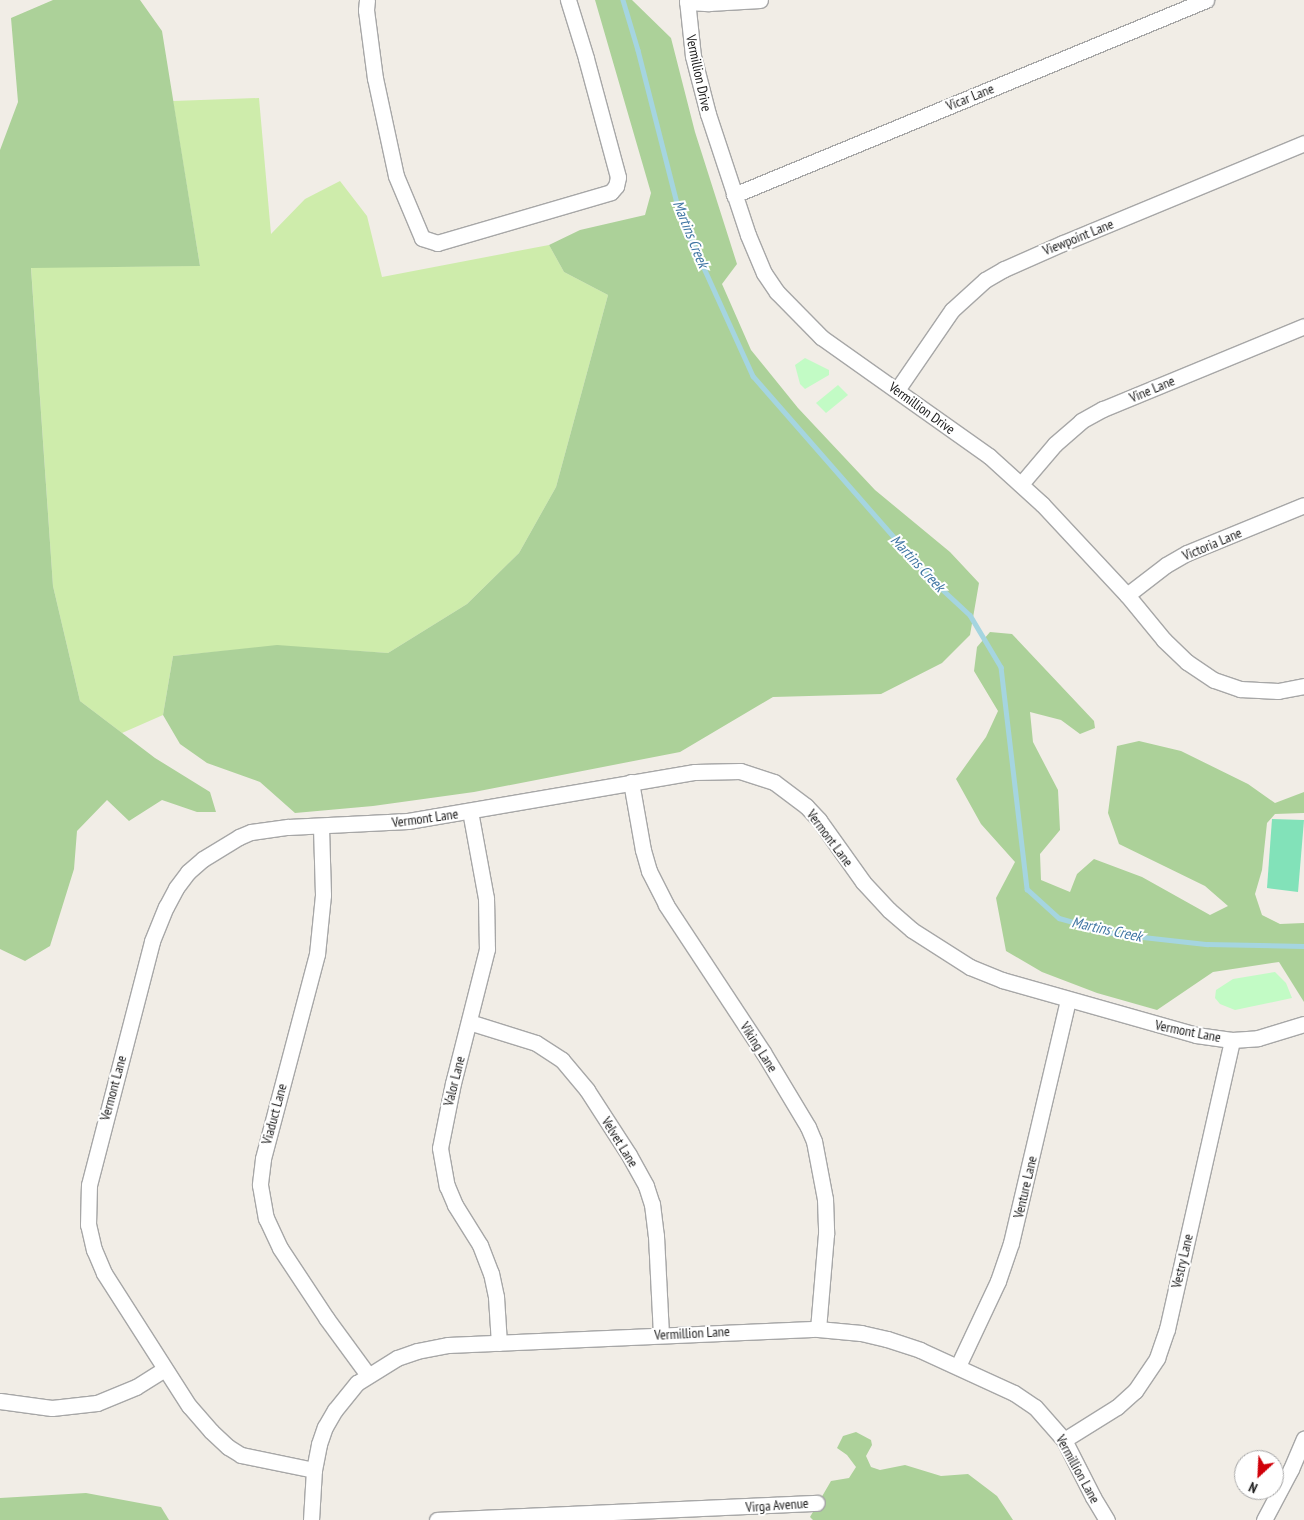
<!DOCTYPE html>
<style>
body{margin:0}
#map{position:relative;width:1304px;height:1520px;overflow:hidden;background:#f1ede6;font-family:"PT Sans Narrow",sans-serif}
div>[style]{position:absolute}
.grass>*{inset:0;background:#ceecab}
.forest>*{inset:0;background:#acd199}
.park>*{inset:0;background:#c2fbc5}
.pitch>*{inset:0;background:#82e2b9}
.stream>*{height:4.5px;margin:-2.25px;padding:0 2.25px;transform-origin:2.25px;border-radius:2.25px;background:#a5d5e0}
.roads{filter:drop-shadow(1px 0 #a7a7a7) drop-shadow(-1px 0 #a7a7a7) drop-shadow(0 1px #a7a7a7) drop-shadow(0 -1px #a7a7a7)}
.minor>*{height:15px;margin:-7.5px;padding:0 7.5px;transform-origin:7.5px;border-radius:7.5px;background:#fff}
span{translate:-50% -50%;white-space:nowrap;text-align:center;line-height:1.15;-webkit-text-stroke:4px #fff;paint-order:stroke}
.street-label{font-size:14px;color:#202020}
.water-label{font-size:15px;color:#4277a4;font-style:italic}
.north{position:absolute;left:1234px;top:1450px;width:50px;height:50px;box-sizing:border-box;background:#fff;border:1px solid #a6a6a6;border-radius:50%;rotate:205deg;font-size:14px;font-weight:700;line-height:20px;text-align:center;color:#202020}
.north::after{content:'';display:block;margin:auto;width:18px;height:22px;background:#d00009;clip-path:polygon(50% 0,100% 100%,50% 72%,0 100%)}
</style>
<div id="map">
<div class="grass">
<i style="clip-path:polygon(259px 98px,271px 234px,305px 199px,340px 181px,367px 216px,382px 277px,549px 245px,564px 272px,608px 295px,556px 487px,519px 553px,467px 604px,388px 653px,277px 646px,173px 656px,163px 715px,122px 733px,80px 701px,53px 586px,31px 267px,200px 266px,173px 101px)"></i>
</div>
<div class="forest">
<i style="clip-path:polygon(53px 0,140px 0,162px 31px,200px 266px,31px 268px,53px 586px,80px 701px,155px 758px,210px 792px,216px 812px,197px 812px,162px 800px,129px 821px,107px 800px,77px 831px,74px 869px,50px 946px,25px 961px,0 949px,0 150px,18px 102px,11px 18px)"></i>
<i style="clip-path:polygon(595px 0,632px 0,671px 38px,695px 132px,737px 264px,722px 284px,751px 350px,798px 408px,875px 490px,950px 552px,979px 583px,970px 635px,942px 663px,881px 694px,773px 697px,680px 752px,474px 792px,373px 806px,295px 813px,260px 782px,207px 763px,180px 744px,163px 715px,173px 656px,277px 645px,388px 653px,467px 604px,519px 553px,556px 487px,608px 295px,564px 272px,549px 245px,580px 230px,645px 215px,651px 193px)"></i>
<i style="clip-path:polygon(990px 632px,1012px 634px,1094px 721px,1095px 728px,1080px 734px,1061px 720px,1030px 712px,1033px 742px,1058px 790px,1060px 830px,1040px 854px,1041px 880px,1070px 892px,1077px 874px,1094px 859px,1142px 877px,1210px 915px,1228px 906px,1205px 886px,1119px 844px,1108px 813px,1117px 746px,1139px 741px,1181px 751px,1248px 784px,1275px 803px,1304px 792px,1304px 813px,1275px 814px,1267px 823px,1262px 870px,1255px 894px,1262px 915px,1280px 924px,1304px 923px,1304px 1002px,1279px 962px,1213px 972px,1157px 1010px,1097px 993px,1042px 972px,1006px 951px,996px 898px,1015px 862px,981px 824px,956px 779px,986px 737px,998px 711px,974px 671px,977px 647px)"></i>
<i style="clip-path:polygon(856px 1432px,871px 1440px,872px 1445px,866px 1456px,871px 1467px,880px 1470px,905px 1465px,941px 1476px,968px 1474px,997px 1496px,1013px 1520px,813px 1520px,810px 1517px,831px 1481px,849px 1478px,856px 1467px,847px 1455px,837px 1448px,843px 1436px)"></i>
<i style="clip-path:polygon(86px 1493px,161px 1507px,169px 1520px,0 1520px,0 1498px)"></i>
</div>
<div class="park">
<i style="clip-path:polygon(805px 358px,829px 370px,829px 375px,805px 389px,800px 384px,795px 365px)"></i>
<i style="clip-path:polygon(838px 385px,848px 395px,826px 413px,816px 403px)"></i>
<i style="clip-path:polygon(1275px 972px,1286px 983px,1292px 998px,1235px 1010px,1220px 1004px,1215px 998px,1216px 990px,1233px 979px)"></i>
</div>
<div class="pitch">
<i style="clip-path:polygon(1272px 819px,1304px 820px,1298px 892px,1267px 888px)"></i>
</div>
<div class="stream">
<i style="left:623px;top:0;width:52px;rotate:73.3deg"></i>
<i style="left:638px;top:50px;width:170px;rotate:75.7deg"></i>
<i style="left:680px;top:215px;width:177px;rotate:65.6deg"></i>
<i style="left:753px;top:376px;width:269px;rotate:48.8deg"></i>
<i style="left:930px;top:578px;width:54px;rotate:42.8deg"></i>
<i style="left:970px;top:615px;width:61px;rotate:59.2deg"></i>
<i style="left:1001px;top:667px;width:224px;rotate:83.3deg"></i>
<i style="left:1027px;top:889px;width:43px;rotate:42.2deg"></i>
<i style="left:1059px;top:918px;width:59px;rotate:15.7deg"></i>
<i style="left:1116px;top:934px;width:92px;rotate:6.3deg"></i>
<i style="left:1207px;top:944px;width:97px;rotate:1.2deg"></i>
</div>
<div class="roads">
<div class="minor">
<i style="left:367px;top:0;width:10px;rotate:96deg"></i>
<i style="left:366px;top:10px;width:69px;rotate:82.5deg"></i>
<i style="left:375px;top:78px;width:100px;rotate:77.9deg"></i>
<i style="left:396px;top:176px;width:67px;rotate:67.2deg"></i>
<i style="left:422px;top:238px;width:16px;rotate:18deg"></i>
<i style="left:437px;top:243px;width:181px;rotate:-16.3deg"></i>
<i style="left:611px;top:192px;width:8px;rotate:-50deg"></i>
<i style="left:616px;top:186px;width:9px;rotate:-77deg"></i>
<i style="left:618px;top:177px;width:123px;rotate:-105.1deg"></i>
<i style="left:586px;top:58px;width:61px;rotate:-107.2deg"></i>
<i style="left:687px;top:0;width:56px;rotate:83.9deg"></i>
<i style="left:693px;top:56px;width:60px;rotate:75.5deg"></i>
<i style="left:708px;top:114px;width:127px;rotate:71.7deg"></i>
<i style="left:748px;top:235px;width:41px;rotate:67.2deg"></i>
<i style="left:764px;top:273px;width:23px;rotate:56deg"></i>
<i style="left:777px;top:292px;width:63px;rotate:45.6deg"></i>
<i style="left:821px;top:337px;width:206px;rotate:35.3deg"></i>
<i style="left:989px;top:456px;width:72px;rotate:42.2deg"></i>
<i style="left:1042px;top:504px;width:125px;rotate:47deg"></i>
<i style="left:1127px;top:595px;width:58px;rotate:50.6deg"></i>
<i style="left:1164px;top:640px;width:32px;rotate:44deg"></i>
<i style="left:1187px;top:662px;width:32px;rotate:34deg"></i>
<i style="left:1214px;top:680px;width:28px;rotate:19deg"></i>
<i style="left:1240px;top:689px;width:38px;rotate:3deg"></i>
<i style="left:1278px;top:691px;width:26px;rotate:-11deg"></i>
<i style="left:687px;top:2px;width:22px;rotate:3deg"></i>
<i style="left:709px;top:3px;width:51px;rotate:-3.4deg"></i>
<i style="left:734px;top:195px;width:511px;rotate:-22.45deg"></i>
<i style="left:897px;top:390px;width:97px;rotate:-55.5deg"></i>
<i style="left:952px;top:310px;width:45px;rotate:-42.3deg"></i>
<i style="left:985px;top:280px;width:22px;rotate:-30deg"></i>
<i style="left:1004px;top:269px;width:64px;rotate:-23.8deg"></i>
<i style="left:1063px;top:243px;width:261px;rotate:-22.5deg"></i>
<i style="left:1021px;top:484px;width:52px;rotate:-49.6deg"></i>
<i style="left:1055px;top:444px;width:35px;rotate:-41deg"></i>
<i style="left:1081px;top:421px;width:25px;rotate:-29deg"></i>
<i style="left:1103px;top:409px;width:217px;rotate:-22.4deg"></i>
<i style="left:1127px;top:595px;width:49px;rotate:-37.6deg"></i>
<i style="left:1166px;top:565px;width:24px;rotate:-30deg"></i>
<i style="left:1187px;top:553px;width:126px;rotate:-22.3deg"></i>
<i style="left:631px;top:782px;width:69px;rotate:80deg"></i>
<i style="left:643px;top:850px;width:22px;rotate:74deg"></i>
<i style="left:649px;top:871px;width:38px;rotate:63deg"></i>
<i style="left:666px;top:905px;width:176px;rotate:56.6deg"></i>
<i style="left:763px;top:1052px;width:87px;rotate:59deg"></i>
<i style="left:808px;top:1127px;width:15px;rotate:67deg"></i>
<i style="left:814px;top:1141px;width:59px;rotate:79.3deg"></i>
<i style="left:825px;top:1199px;width:35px;rotate:88deg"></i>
<i style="left:826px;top:1234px;width:95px;rotate:94.8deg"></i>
<i style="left:470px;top:811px;width:88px;rotate:79.6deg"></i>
<i style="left:486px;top:898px;width:51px;rotate:88.9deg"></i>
<i style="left:487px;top:949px;width:138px;rotate:104.2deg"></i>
<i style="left:453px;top:1083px;width:66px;rotate:101.3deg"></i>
<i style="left:440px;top:1148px;width:39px;rotate:80deg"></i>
<i style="left:447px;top:1186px;width:21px;rotate:67deg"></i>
<i style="left:455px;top:1205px;width:47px;rotate:58deg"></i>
<i style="left:480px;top:1245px;width:30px;rotate:69deg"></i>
<i style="left:491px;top:1273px;width:25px;rotate:78deg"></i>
<i style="left:496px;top:1297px;width:46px;rotate:86.3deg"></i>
<i style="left:321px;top:827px;width:68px;rotate:88.3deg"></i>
<i style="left:323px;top:895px;width:59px;rotate:95.8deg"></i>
<i style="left:317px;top:954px;width:212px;rotate:104.8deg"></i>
<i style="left:263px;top:1159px;width:26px;rotate:97deg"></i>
<i style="left:260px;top:1185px;width:34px;rotate:80deg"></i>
<i style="left:266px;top:1218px;width:33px;rotate:65deg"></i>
<i style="left:280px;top:1248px;width:85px;rotate:56.5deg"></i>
<i style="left:327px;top:1319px;width:69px;rotate:53.8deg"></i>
<i style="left:469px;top:1022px;width:70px;rotate:17.4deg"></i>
<i style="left:536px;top:1043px;width:31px;rotate:33deg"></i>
<i style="left:562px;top:1060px;width:39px;rotate:50deg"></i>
<i style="left:587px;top:1090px;width:77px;rotate:57.1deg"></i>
<i style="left:629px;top:1155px;width:35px;rotate:61deg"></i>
<i style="left:646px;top:1186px;width:19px;rotate:72deg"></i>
<i style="left:652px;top:1204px;width:32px;rotate:83deg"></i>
<i style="left:656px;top:1236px;width:99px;rotate:87.1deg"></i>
<i style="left:958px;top:1366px;width:94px;rotate:-64.8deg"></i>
<i style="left:998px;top:1281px;width:40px;rotate:-71.1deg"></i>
<i style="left:1011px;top:1243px;width:250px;rotate:-76.8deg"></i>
<i style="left:0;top:1401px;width:52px;rotate:7.7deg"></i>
<i style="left:52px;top:1408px;width:45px;rotate:-6.3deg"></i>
<i style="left:97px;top:1403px;width:42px;rotate:-22.3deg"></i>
<i style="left:136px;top:1387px;width:34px;rotate:-32deg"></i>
<i style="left:1064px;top:1440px;width:62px;rotate:-31.9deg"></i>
<i style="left:1117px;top:1407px;width:24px;rotate:-42deg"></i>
<i style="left:1135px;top:1391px;width:40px;rotate:-56deg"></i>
<i style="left:1157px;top:1358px;width:31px;rotate:-71deg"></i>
<i style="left:1167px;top:1329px;width:296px;rotate:-77.3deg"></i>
<i style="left:314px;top:1470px;width:75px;rotate:-168.4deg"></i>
<i style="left:241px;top:1455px;width:15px;rotate:-148deg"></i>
<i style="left:228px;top:1447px;width:23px;rotate:-137deg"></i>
<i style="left:211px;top:1431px;width:33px;rotate:-131deg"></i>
<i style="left:189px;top:1406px;width:158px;rotate:-122.6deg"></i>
<i style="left:104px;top:1273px;width:25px;rotate:-113deg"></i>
<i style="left:94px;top:1250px;width:26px;rotate:-103deg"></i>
<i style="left:88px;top:1225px;width:40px;rotate:-88.6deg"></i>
<i style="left:89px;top:1185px;width:252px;rotate:-75.5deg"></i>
<i style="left:152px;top:941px;width:37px;rotate:-68deg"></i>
<i style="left:166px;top:907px;width:21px;rotate:-62deg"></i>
<i style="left:176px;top:888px;width:20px;rotate:-53deg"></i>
<i style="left:188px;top:872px;width:20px;rotate:-41deg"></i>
<i style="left:203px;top:859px;width:42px;rotate:-31.4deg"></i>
<i style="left:239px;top:837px;width:13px;rotate:-23deg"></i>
<i style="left:251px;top:832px;width:37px;rotate:-8deg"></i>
<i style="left:288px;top:827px;width:120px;rotate:-2.9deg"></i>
<i style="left:408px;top:821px;width:291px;rotate:-9.7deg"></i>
<i style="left:695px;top:772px;width:45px;rotate:-1.3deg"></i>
<i style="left:740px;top:771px;width:36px;rotate:18deg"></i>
<i style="left:774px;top:782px;width:40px;rotate:37deg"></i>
<i style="left:806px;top:806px;width:19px;rotate:47deg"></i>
<i style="left:819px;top:820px;width:76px;rotate:54.6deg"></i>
<i style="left:863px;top:882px;width:38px;rotate:47deg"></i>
<i style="left:889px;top:910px;width:30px;rotate:41deg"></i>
<i style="left:912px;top:930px;width:69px;rotate:32.5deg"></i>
<i style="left:970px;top:967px;width:35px;rotate:22deg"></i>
<i style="left:1002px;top:980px;width:202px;rotate:15.8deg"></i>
<i style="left:1196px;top:1035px;width:36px;rotate:8deg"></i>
<i style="left:1232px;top:1040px;width:26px;rotate:-4deg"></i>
<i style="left:1258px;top:1038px;width:48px;rotate:-16.9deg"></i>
<i style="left:311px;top:1520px;width:50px;rotate:-86.6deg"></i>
<i style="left:314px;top:1470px;width:26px;rotate:-79deg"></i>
<i style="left:319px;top:1444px;width:18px;rotate:-71deg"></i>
<i style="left:325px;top:1427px;width:20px;rotate:-60deg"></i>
<i style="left:335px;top:1410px;width:35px;rotate:-51deg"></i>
<i style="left:357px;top:1383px;width:47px;rotate:-32deg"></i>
<i style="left:397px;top:1358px;width:21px;rotate:-19deg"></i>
<i style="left:417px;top:1351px;width:32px;rotate:-11deg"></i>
<i style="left:448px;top:1345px;width:370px;rotate:-2.5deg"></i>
<i style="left:818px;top:1329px;width:43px;rotate:5.3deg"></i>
<i style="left:861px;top:1333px;width:27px;rotate:13deg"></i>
<i style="left:887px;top:1339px;width:35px;rotate:18deg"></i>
<i style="left:920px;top:1350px;width:103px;rotate:24.6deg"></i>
<i style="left:1014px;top:1393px;width:25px;rotate:34deg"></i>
<i style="left:1035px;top:1407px;width:44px;rotate:48.7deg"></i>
<i style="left:1064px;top:1440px;width:64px;rotate:63deg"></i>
<i style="left:1093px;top:1497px;width:27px;rotate:59deg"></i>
<i style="left:437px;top:1520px;width:380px;rotate:-2.6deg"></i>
<i style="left:1264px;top:1520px;width:58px;rotate:-62.1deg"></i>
<i style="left:1291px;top:1469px;width:33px;rotate:-67deg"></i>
</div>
</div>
<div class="street-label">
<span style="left:699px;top:73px;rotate:78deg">Vermillion Drive</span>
<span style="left:970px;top:97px;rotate:-22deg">Vicar Lane</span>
<span style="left:1078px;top:237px;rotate:-22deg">Viewpoint Lane</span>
<span style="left:1152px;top:389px;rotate:-23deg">Vine Lane</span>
<span style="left:922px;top:408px;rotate:36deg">Vermillion Drive</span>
<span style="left:1212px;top:544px;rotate:-23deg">Victoria Lane</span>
<span style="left:425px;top:818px;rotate:-8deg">Vermont Lane</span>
<span style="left:830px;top:838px;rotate:53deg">Vermont Lane</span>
<span style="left:1188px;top:1031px;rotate:11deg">Vermont Lane</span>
<span style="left:759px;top:1047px;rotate:57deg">Viking Lane</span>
<span style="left:454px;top:1081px;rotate:-76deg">Valor Lane</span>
<span style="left:113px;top:1088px;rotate:-75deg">Vermont Lane</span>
<span style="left:274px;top:1114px;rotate:-75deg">Viaduct Lane</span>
<span style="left:620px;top:1142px;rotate:58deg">Velvet Lane</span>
<span style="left:1025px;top:1187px;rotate:-77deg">Venture Lane</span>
<span style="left:1182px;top:1261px;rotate:-77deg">Vestry Lane</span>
<span style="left:692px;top:1333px;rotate:-3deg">Vermillion Lane</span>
<span style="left:1078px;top:1469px;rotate:61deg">Vermillion Lane</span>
<span style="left:777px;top:1505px;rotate:-4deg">Virga Avenue</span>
</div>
<div class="water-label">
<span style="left:691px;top:234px;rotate:68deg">Martins Creek</span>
<span style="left:918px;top:563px;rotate:47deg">Martins Creek</span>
<span style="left:1107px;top:929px;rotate:12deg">Martins Creek</span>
</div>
<div class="north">N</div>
</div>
